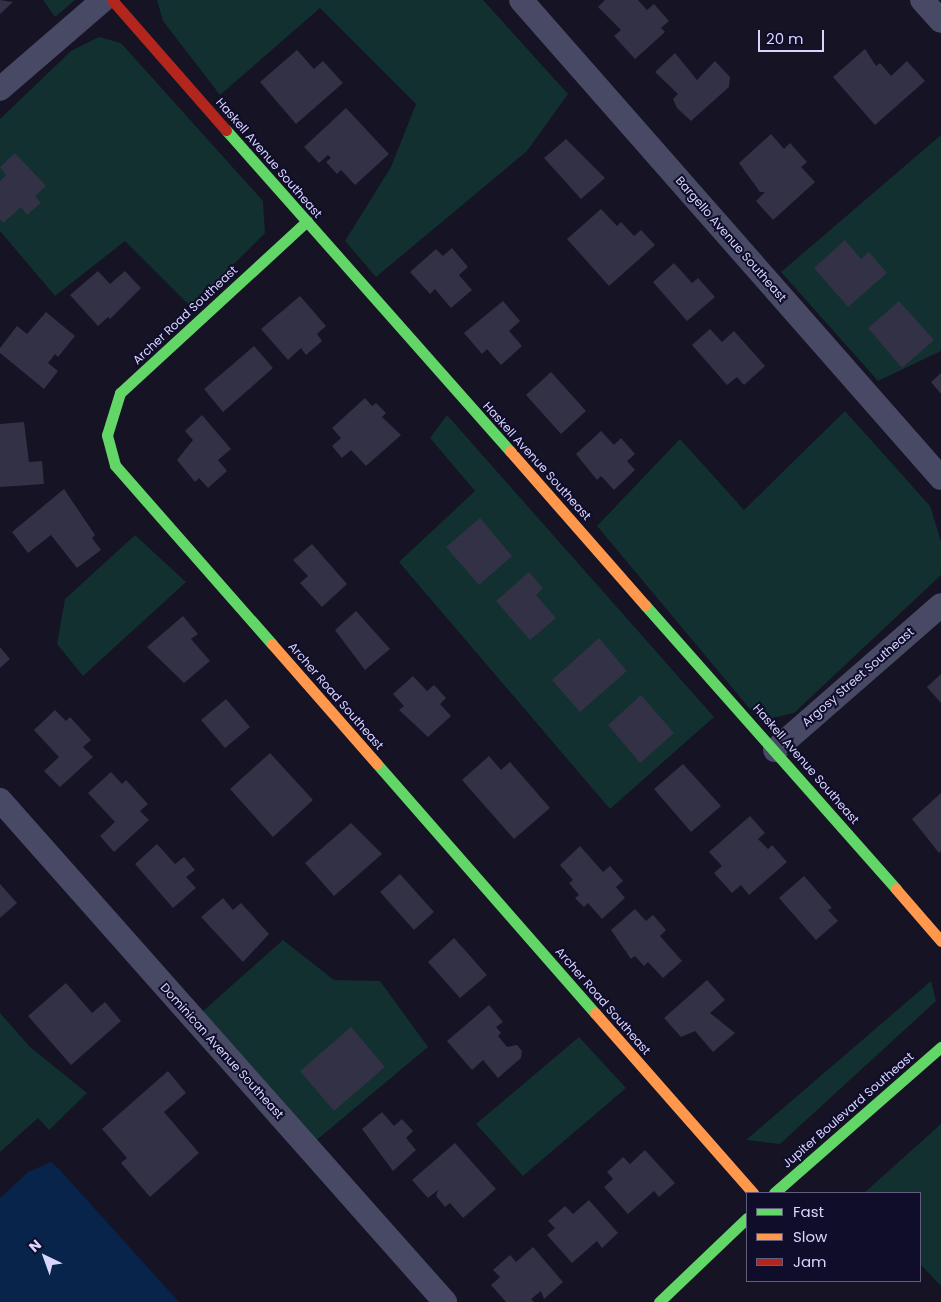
<!DOCTYPE html>
<style>
body{margin:0}
#map{position:relative;width:941px;height:1302px;overflow:hidden;background:#151324;font-family:Poppins,sans-serif}
div>[style]{position:absolute}
.green>*{inset:0;background:#11302f}
.water>*{inset:0;background:#08244b}
.building>*{inset:0;background:#333146}
.street>*{height:24px;margin:-12px;padding:0 12px;transform-origin:12px;border-radius:12px;background:#484965}
.fast>*{height:11px;margin:-5.5px;padding:0 5.5px;transform-origin:5.5px;border-radius:5.5px;background:#63d668}
.slow>*{height:11px;margin:-5.5px;padding:0 5.5px;transform-origin:5.5px;border-radius:5.5px;background:#ff974d}
.jam>*{height:11px;margin:-5.5px;padding:0 5.5px;transform-origin:5.5px;border-radius:5.5px;background:#b3261e}
span{translate:-50% -50%;white-space:nowrap;text-align:center;line-height:1.15;-webkit-text-stroke:4px #100d2a;paint-order:stroke}
.street-label{font-size:12px;color:#d8d6ff}
.legend{position:absolute;left:746px;top:1192px;width:175px;height:90px;box-sizing:border-box;background:#100d2a;border:1px solid #605d7f;margin:0;padding:6px 9px;list-style:none;font-size:15px;color:#d8d6ff}
.legend li{display:flex;align-items:center;gap:10px;height:25px}
.legend b{width:25px;border:1px solid #605d7f}
.north{position:absolute;left:20px;top:1232px;width:50px;height:50px;-webkit-text-stroke:4px #100d2a;paint-order:stroke;rotate:318deg;font-size:14px;font-weight:700;line-height:20px;text-align:center;color:#d8d6ff}
.north::after{content:'';display:block;margin:auto;width:18px;height:22px;background:#d8d6ff;clip-path:polygon(50% 0,100% 100%,50% 72%,0 100%)}
.scale{position:absolute;left:758px;top:30px;width:66px;height:22px;box-sizing:border-box;border:2px solid #d8d6ff;border-top:0;padding-left:6px;font-size:15px;line-height:18px;white-space:nowrap;color:#d8d6ff;-webkit-text-stroke:4px #100d2a;paint-order:stroke}
</style>
<div id="map">
<div class="green">
<i style="clip-path:polygon(43px 0,75px 0,55px 17px)"></i>
<i style="clip-path:polygon(157px 0,483px 0,568px 94px,527px 151px,376px 277px,345px 241px,391px 167px,416px 104px,320px 8px,220px 95px,163px 21px)"></i>
<i style="clip-path:polygon(99px 37px,121px 43px,263px 201px,265px 233px,191px 307px,125px 241px,55px 296px,0 231px,0 119px,71px 51px)"></i>
<i style="clip-path:polygon(941px 135px,941px 351px,878px 381px,781px 272px)"></i>
<i style="clip-path:polygon(845px 411px,930px 506px,941px 541px,941px 575px,794px 713px,760px 721px,597px 526px,680px 439px,744px 510px)"></i>
<i style="clip-path:polygon(447px 415px,714px 717px,610px 809px,399px 562px,475px 491px,430px 438px)"></i>
<i style="clip-path:polygon(135px 535px,186px 582px,83px 676px,57px 644px,65px 599px)"></i>
<i style="clip-path:polygon(283px 940px,334px 980px,380px 981px,428px 1047px,313px 1143px,202px 1012px)"></i>
<i style="clip-path:polygon(931px 981px,936px 1001px,780px 1144px,746px 1140px)"></i>
<i style="clip-path:polygon(0 1013px,30px 1047px,87px 1093px,49px 1130px,38px 1118px,0 1152px)"></i>
<i style="clip-path:polygon(579px 1037px,626px 1088px,523px 1176px,476px 1124px)"></i>
<i style="clip-path:polygon(941px 1124px,941px 1286px,920px 1264px,920px 1193px,864px 1193px)"></i>
</div>
<div class="water">
<i style="clip-path:polygon(51px 1162px,59px 1169px,179px 1302px,0 1302px,0 1198px,28px 1172px)"></i>
</div>
<div class="building">
<i style="clip-path:polygon(0 0,13px 2px,0 14px)"></i>
<i style="clip-path:polygon(605px 0,638px 0,647px 10px,654px 4px,669px 21px,661px 28px,665px 32px,635px 59px,614px 36px,621px 30px,598px 7px)"></i>
<i style="clip-path:polygon(865px 49px,876px 66px,880px 63px,891px 76px,907px 61px,925px 81px,875px 125px,833px 77px)"></i>
<i style="clip-path:polygon(297px 50px,314px 69px,323px 61px,343px 83px,296px 124px,260px 82px)"></i>
<i style="clip-path:polygon(675px 53px,697px 80px,715px 61px,730px 77px,729px 87px,691px 121px,677px 108px,673px 99px,678px 94px,655px 72px)"></i>
<i style="clip-path:polygon(346px 108px,389px 154px,355px 185px,341px 170px,337px 174px,326px 162px,331px 158px,328px 155px,319px 163px,304px 147px)"></i>
<i style="clip-path:polygon(771px 134px,784px 149px,790px 143px,807px 162px,801px 167px,815px 182px,773px 220px,756px 201px,765px 192px,760px 192px,739px 163px)"></i>
<i style="clip-path:polygon(566px 139px,605px 178px,581px 199px,544px 158px)"></i>
<i style="clip-path:polygon(15px 153px,46px 186px,35px 196px,41px 203px,27px 215px,21px 207px,3px 223px,0 219px,0 181px,6px 175px,0 167px)"></i>
<i style="clip-path:polygon(601px 209px,617px 226px,621px 222px,634px 236px,641px 230px,655px 245px,609px 286px,567px 239px)"></i>
<i style="clip-path:polygon(845px 240px,861px 259px,869px 252px,887px 273px,848px 307px,814px 268px)"></i>
<i style="clip-path:polygon(452px 248px,468px 267px,459px 275px,472px 290px,451px 308px,435px 289px,430px 294px,410px 272px,436px 249px,443px 256px)"></i>
<i style="clip-path:polygon(674px 263px,692px 283px,698px 278px,715px 297px,687px 321px,653px 282px)"></i>
<i style="clip-path:polygon(98px 271px,110px 284px,125px 271px,141px 288px,110px 319px,108px 317px,98px 326px,70px 295px)"></i>
<i style="clip-path:polygon(300px 296px,326px 326px,317px 334px,322px 341px,306px 355px,301px 348px,288px 360px,261px 329px)"></i>
<i style="clip-path:polygon(503px 301px,520px 321px,509px 331px,522px 346px,501px 365px,487px 349px,482px 354px,464px 333px)"></i>
<i style="clip-path:polygon(899px 301px,934px 340px,902px 368px,868px 328px)"></i>
<i style="clip-path:polygon(46px 312px,75px 336px,58px 357px,55px 354px,48px 363px,58px 371px,44px 389px,0 353px,0 348px,17px 326px,27px 334px)"></i>
<i style="clip-path:polygon(710px 329px,722px 342px,734px 331px,765px 366px,744px 385px,737px 377px,727px 385px,692px 345px)"></i>
<i style="clip-path:polygon(254px 346px,273px 368px,223px 412px,204px 389px)"></i>
<i style="clip-path:polygon(551px 372px,586px 411px,561px 434px,526px 395px)"></i>
<i style="clip-path:polygon(941px 373px,941px 394px,931px 382px)"></i>
<i style="clip-path:polygon(365px 398px,372px 406px,376px 403px,386px 413px,382px 417px,401px 435px,366px 466px,351px 450px,342px 458px,332px 446px,341px 438px,332px 428px)"></i>
<i style="clip-path:polygon(202px 415px,231px 449px,218px 460px,227px 471px,208px 488px,199px 478px,195px 482px,177px 460px,193px 440px,185px 431px)"></i>
<i style="clip-path:polygon(24px 422px,29px 462px,42px 461px,44px 484px,0 487px,0 424px)"></i>
<i style="clip-path:polygon(601px 431px,614px 445px,621px 438px,635px 454px,627px 461px,635px 470px,614px 490px,601px 476px,597px 480px,576px 454px)"></i>
<i style="clip-path:polygon(64px 489px,95px 535px,92px 538px,101px 550px,77px 568px,51px 535px,28px 553px,12px 532px)"></i>
<i style="clip-path:polygon(480px 518px,512px 556px,479px 585px,446px 547px)"></i>
<i style="clip-path:polygon(312px 544px,347px 584px,322px 607px,300px 583px,308px 576px,293px 560px)"></i>
<i style="clip-path:polygon(529px 572px,543px 588px,536px 595px,556px 618px,530px 640px,496px 601px)"></i>
<i style="clip-path:polygon(356px 611px,390px 649px,365px 670px,335px 630px)"></i>
<i style="clip-path:polygon(183px 616px,198px 634px,191px 639px,210px 661px,184px 683px,147px 647px)"></i>
<i style="clip-path:polygon(599px 638px,627px 671px,580px 712px,552px 680px)"></i>
<i style="clip-path:polygon(0 647px,10px 659px,0 668px)"></i>
<i style="clip-path:polygon(941px 674px,941px 703px,927px 687px)"></i>
<i style="clip-path:polygon(413px 676px,427px 691px,434px 685px,446px 698px,440px 704px,451px 716px,428px 737px,399px 710px,404px 706px,393px 694px)"></i>
<i style="clip-path:polygon(641px 695px,674px 733px,640px 763px,608px 725px)"></i>
<i style="clip-path:polygon(226px 699px,250px 727px,225px 748px,201px 720px)"></i>
<i style="clip-path:polygon(55px 710px,66px 721px,70px 717px,91px 740px,83px 747px,93px 757px,60px 787px,44px 771px,59px 757px,34px 730px)"></i>
<i style="clip-path:polygon(270px 753px,313px 800px,273px 837px,230px 789px)"></i>
<i style="clip-path:polygon(489px 756px,501px 770px,510px 762px,550px 808px,514px 839px,462px 780px)"></i>
<i style="clip-path:polygon(683px 764px,721px 806px,691px 832px,654px 789px)"></i>
<i style="clip-path:polygon(111px 772px,122px 784px,126px 780px,148px 804px,140px 811px,149px 820px,114px 852px,100px 836px,115px 822px,88px 793px)"></i>
<i style="clip-path:polygon(941px 793px,941px 851px,939px 853px,912px 819px)"></i>
<i style="clip-path:polygon(750px 816px,765px 833px,758px 839px,768px 849px,772px 845px,787px 862px,749px 895px,741px 885px,732px 893px,714px 873px,722px 866px,709px 852px)"></i>
<i style="clip-path:polygon(351px 823px,382px 854px,334px 896px,305px 863px)"></i>
<i style="clip-path:polygon(157px 844px,175px 864px,184px 857px,195px 870px,186px 877px,196px 888px,173px 908px,135px 864px)"></i>
<i style="clip-path:polygon(580px 846px,603px 872px,610px 866px,623px 881px,616px 887px,625px 898px,602px 919px,588px 903px,584px 907px,575px 898px,579px 895px,569px 883px,573px 880px,560px 865px)"></i>
<i style="clip-path:polygon(400px 874px,434px 912px,414px 930px,380px 892px)"></i>
<i style="clip-path:polygon(804px 876px,832px 908px,828px 910px,838px 921px,816px 940px,779px 898px)"></i>
<i style="clip-path:polygon(0 884px,17px 903px,0 918px)"></i>
<i style="clip-path:polygon(223px 898px,233px 910px,241px 903px,269px 934px,243px 962px,201px 917px)"></i>
<i style="clip-path:polygon(635px 909px,646px 921px,653px 915px,666px 930px,660px 936px,682px 961px,663px 978px,648px 962px,644px 966px,635px 956px,631px 959px,611px 930px)"></i>
<i style="clip-path:polygon(454px 938px,487px 975px,460px 998px,428px 962px)"></i>
<i style="clip-path:polygon(707px 980px,725px 1000px,710px 1013px,735px 1033px,713px 1052px,695px 1031px,681px 1037px,664px 1018px)"></i>
<i style="clip-path:polygon(66px 983px,92px 1013px,105px 1002px,121px 1021px,71px 1065px,28px 1016px)"></i>
<i style="clip-path:polygon(489px 1005px,503px 1022px,496px 1027px,501px 1033px,498px 1036px,507px 1047px,517px 1045px,522px 1051px,521px 1058px,498px 1078px,483px 1060px,472px 1070px,447px 1041px)"></i>
<i style="clip-path:polygon(351px 1027px,385px 1067px,334px 1111px,300px 1071px)"></i>
<i style="clip-path:polygon(168px 1071px,186px 1093px,164px 1112px,199px 1153px,150px 1197px,121px 1163px,127px 1158px,102px 1129px)"></i>
<i style="clip-path:polygon(382px 1112px,394px 1126px,402px 1119px,413px 1131px,406px 1138px,416px 1150px,393px 1171px,362px 1129px)"></i>
<i style="clip-path:polygon(455px 1143px,496px 1189px,463px 1218px,450px 1203px,445px 1207px,436px 1196px,438px 1190px,428px 1198px,412px 1180px)"></i>
<i style="clip-path:polygon(645px 1150px,675px 1183px,659px 1197px,654px 1191px,628px 1214px,604px 1187px,613px 1179px,607px 1172px,623px 1157px,630px 1164px)"></i>
<i style="clip-path:polygon(589px 1200px,618px 1233px,602px 1248px,597px 1241px,572px 1263px,547px 1235px,555px 1228px,548px 1221px,565px 1206px,573px 1214px)"></i>
<i style="clip-path:polygon(533px 1247px,563px 1282px,544px 1299px,541px 1291px,531px 1299px,534px 1302px,506px 1302px,491px 1285px,500px 1277px,493px 1270px,510px 1255px,516px 1262px)"></i>
</div>
<div class="street">
<i style="left:521px;top:0;width:636px;rotate:48.7deg"></i>
<i style="left:922px;top:0;width:28px;rotate:48deg"></i>
<i style="left:0;top:89px;width:136px;rotate:-40.8deg"></i>
<i style="left:775px;top:750px;width:220px;rotate:-41.1deg"></i>
<i style="left:0;top:800px;width:671px;rotate:48.44deg"></i>
</div>
<div class="fast">
<i style="left:226px;top:130px;width:429px;rotate:48.5deg"></i>
<i style="left:645px;top:605px;width:379px;rotate:48.5deg"></i>
<i style="left:272px;top:644px;width:238px;rotate:-131.3deg"></i>
<i style="left:115px;top:465px;width:31px;rotate:-105deg"></i>
<i style="left:107px;top:435px;width:44px;rotate:-72.8deg"></i>
<i style="left:120px;top:393px;width:254px;rotate:-42.6deg"></i>
<i style="left:377px;top:764px;width:331px;rotate:48.8deg"></i>
<i style="left:774px;top:1193px;width:222px;rotate:-41.2deg"></i>
<i style="left:659px;top:1302px;width:122px;rotate:-43.7deg"></i>
</div>
<div class="slow">
<i style="left:510px;top:451px;width:205px;rotate:48.8deg"></i>
<i style="left:272px;top:644px;width:159px;rotate:48.8deg"></i>
<i style="left:896px;top:889px;width:69px;rotate:49.1deg"></i>
<i style="left:595px;top:1013px;width:240px;rotate:48.7deg"></i>
</div>
<div class="jam">
<i style="left:112px;top:0;width:173px;rotate:48.8deg"></i>
</div>
<div class="street-label">
<span style="left:269px;top:158px;rotate:49deg">Haskell Avenue Southeast</span>
<span style="left:731px;top:239px;rotate:49deg">Bargello Avenue Southeast</span>
<span style="left:185px;top:315px;rotate:-43deg">Archer Road Southeast</span>
<span style="left:537px;top:461px;rotate:48deg">Haskell Avenue Southeast</span>
<span style="left:858px;top:677px;rotate:-41deg">Argosy Street Southeast</span>
<span style="left:336px;top:696px;rotate:49deg">Archer Road Southeast</span>
<span style="left:806px;top:764px;rotate:49deg">Haskell Avenue Southeast</span>
<span style="left:603px;top:1001px;rotate:49deg">Archer Road Southeast</span>
<span style="left:222px;top:1051px;rotate:48deg">Dominican Avenue Southeast</span>
<span style="left:848px;top:1110px;rotate:-41deg">Jupiter Boulevard Southeast</span>
</div>
<ul class="legend">
<li><b style="height:6px;background:#63d668"></b>Fast</li>
<li><b style="height:6px;background:#ff974d"></b>Slow</li>
<li><b style="height:6px;background:#b3261e"></b>Jam</li>
</ul>
<div class="north">N</div>
<div class="scale">20 m</div>
</div>
